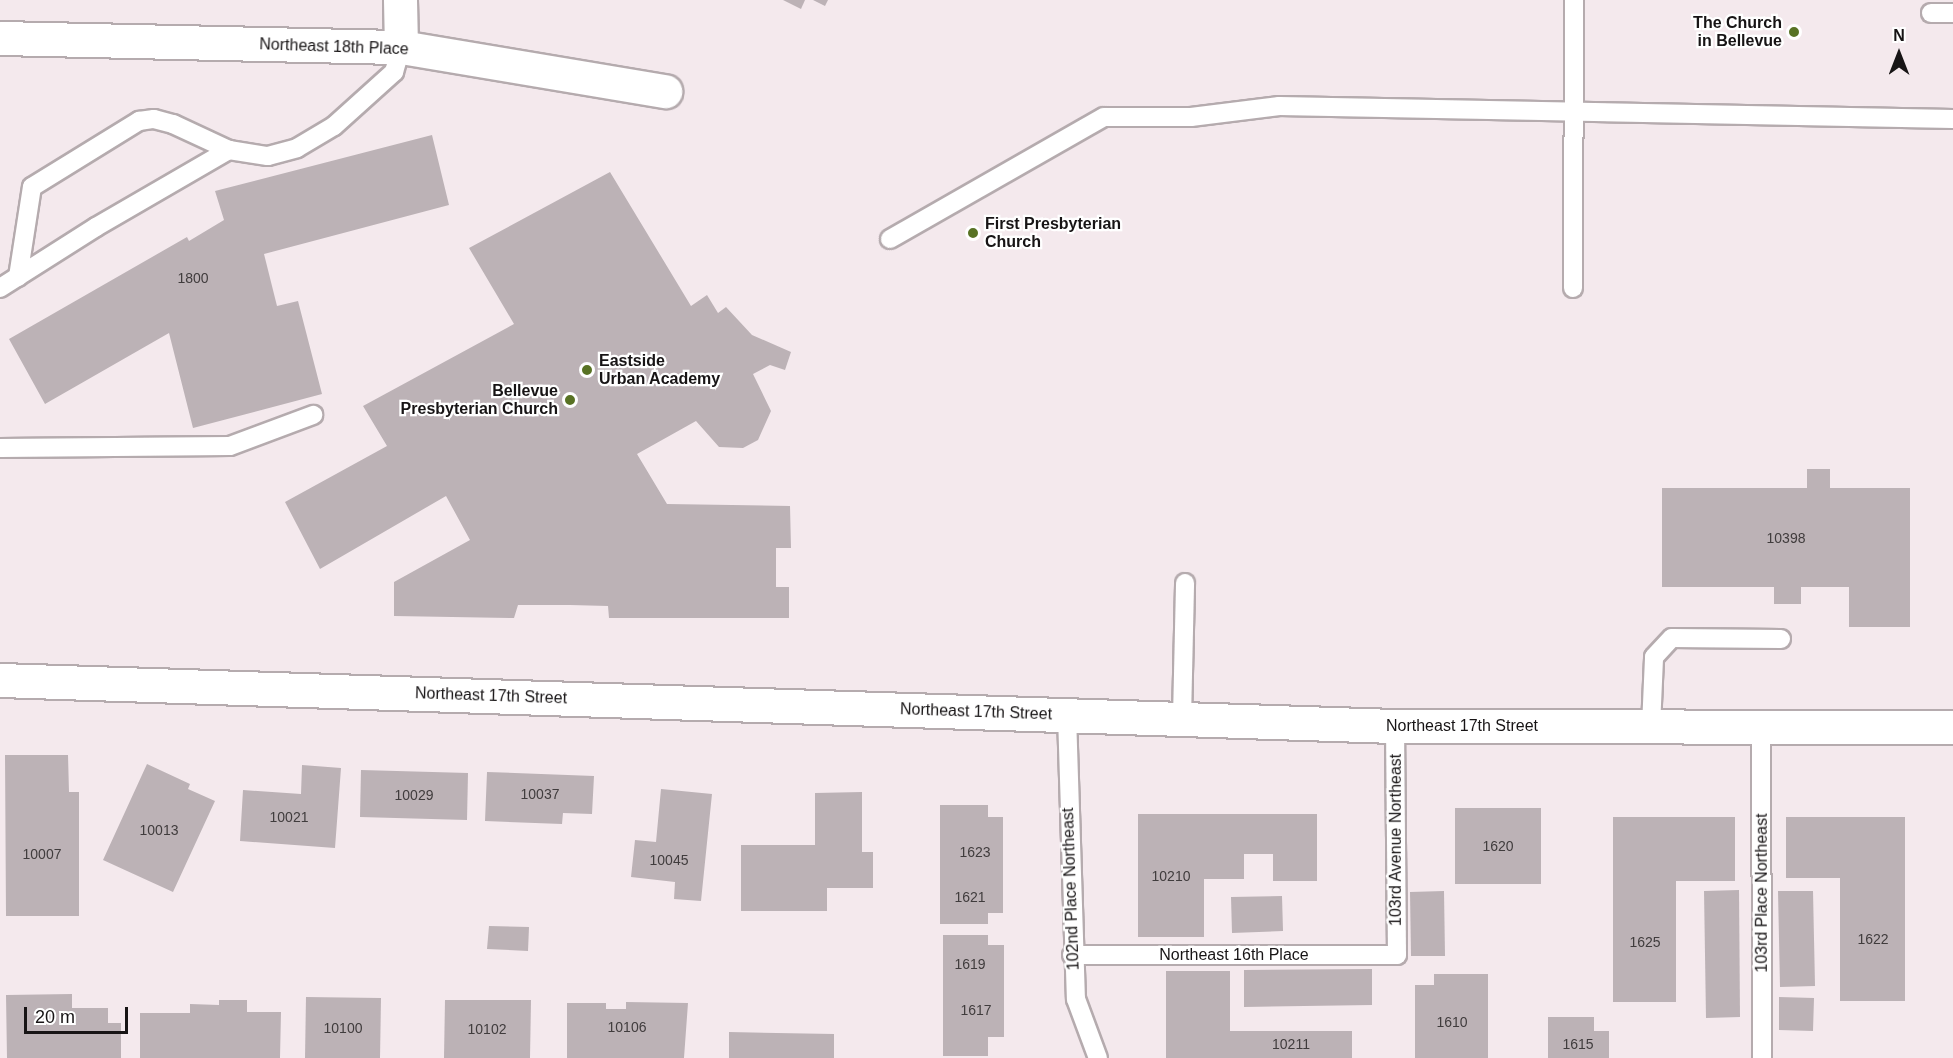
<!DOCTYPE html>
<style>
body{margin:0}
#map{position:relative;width:1953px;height:1058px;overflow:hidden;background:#f4e9ed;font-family:Arial,sans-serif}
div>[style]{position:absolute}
.building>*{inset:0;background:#bcb2b6}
.roads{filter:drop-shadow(2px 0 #b5abae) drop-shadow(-2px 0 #b5abae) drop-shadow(0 2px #b5abae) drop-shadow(0 -2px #b5abae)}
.service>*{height:18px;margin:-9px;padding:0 9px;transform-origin:9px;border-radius:9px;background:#fff}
.minor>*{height:33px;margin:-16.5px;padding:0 16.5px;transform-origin:16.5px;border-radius:16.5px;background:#fff}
.dots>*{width:16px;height:16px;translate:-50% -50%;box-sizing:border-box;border:3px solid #fff;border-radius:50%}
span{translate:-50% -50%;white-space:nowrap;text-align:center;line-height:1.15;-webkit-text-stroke:4.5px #fff;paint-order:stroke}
.number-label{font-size:14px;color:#403c3d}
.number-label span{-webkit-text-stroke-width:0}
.poi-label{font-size:16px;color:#171415;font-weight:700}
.right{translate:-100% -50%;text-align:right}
.left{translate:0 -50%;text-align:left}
.street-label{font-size:16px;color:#171415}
.north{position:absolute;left:1869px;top:24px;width:60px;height:60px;-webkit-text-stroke:4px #fff;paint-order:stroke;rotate:0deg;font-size:16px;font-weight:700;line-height:24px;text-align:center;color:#171415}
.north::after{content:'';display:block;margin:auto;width:21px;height:27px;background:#171415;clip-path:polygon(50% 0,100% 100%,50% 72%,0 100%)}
.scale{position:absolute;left:24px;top:1007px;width:104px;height:27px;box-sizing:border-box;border:3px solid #171415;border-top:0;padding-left:8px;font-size:18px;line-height:21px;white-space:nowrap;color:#171415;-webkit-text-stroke:4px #fff;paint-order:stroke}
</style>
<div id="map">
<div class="building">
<i style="clip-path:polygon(783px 0,805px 0,801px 9px)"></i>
<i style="clip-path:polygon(813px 0,828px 0,825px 6px)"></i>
<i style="clip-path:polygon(432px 135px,449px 205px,264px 254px,277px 306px,298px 301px,322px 394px,193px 428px,169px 333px,45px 404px,9px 339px,187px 237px,189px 241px,224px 220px,215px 191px)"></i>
<i style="clip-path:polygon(610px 172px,691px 306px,707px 295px,718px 313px,726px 307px,752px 335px,791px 352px,785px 370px,770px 365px,753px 374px,771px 411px,758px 440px,743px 448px,719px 447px,696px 421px,637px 454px,667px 504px,790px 506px,791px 548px,776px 548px,776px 587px,789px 587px,789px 618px,609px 618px,608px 606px,570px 605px,518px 605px,514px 618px,394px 616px,394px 582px,470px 540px,446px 496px,320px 569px,285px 502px,387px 446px,363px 406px,514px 324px,469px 248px)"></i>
<i style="clip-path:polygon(1807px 469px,1830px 469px,1830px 488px,1910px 488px,1910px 627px,1849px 627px,1849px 587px,1801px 587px,1801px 604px,1774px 604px,1774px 587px,1662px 587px,1662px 488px,1807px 488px)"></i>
<i style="clip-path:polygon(5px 755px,68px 755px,69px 792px,79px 792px,79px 916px,6px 916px)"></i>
<i style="clip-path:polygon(147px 764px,190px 784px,188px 789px,215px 801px,173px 892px,103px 860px)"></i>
<i style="clip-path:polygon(302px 765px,341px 768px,335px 848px,240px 841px,243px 790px,301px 794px)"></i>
<i style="clip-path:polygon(361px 770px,468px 773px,467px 820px,360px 817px)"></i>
<i style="clip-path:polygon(487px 772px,594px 776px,592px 814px,563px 813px,562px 824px,485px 821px)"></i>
<i style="clip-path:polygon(661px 789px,712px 794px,701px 901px,674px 899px,675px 882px,631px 877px,635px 840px,656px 842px)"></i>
<i style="clip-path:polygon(862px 792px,862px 852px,873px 852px,873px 888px,827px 888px,827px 911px,741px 911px,741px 845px,815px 845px,815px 793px)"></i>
<i style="clip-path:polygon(940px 805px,988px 805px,988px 817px,1003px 817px,1003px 913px,988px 913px,988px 924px,940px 924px)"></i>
<i style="clip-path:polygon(1455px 808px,1541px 808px,1541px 884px,1455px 884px)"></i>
<i style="clip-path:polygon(1138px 814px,1317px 814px,1317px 881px,1273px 881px,1273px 854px,1244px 854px,1244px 879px,1204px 879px,1204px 937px,1138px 937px)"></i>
<i style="clip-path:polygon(1613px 817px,1735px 817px,1735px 881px,1676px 881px,1676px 1002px,1613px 1002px)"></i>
<i style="clip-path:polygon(1786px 817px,1905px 817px,1905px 1001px,1840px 1001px,1840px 878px,1786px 878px)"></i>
<i style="clip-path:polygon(1739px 890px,1740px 1017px,1706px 1018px,1704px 891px)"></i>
<i style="clip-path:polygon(1444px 891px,1445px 956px,1411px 956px,1410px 892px)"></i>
<i style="clip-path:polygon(1778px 891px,1813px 891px,1815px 986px,1780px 987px)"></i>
<i style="clip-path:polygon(1282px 896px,1283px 931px,1232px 933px,1231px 897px)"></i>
<i style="clip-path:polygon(489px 926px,529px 927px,528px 951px,487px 949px)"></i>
<i style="clip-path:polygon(943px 935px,988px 935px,988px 945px,1004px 945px,1004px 1037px,988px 1037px,988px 1056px,943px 1056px)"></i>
<i style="clip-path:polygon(1372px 969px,1372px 1005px,1244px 1007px,1244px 970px)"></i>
<i style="clip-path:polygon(1166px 971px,1230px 971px,1230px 1031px,1352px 1031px,1352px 1058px,1166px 1058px)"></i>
<i style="clip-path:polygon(1434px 974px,1488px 974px,1488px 1058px,1415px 1058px,1415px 985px,1434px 985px)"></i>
<i style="clip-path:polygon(72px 994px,72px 1008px,108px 1008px,108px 1023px,121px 1023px,121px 1058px,7px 1058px,6px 995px)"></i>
<i style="clip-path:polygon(306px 997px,381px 998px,380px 1058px,305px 1058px)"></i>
<i style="clip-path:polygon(1779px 997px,1814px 998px,1813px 1031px,1779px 1030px)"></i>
<i style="clip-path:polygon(219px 1000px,247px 1000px,247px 1012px,281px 1012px,280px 1058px,140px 1058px,140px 1013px,190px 1013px,190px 1004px,219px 1005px)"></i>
<i style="clip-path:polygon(445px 1000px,531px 1000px,530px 1058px,444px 1058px)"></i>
<i style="clip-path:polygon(626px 1002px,688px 1003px,684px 1058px,567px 1058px,567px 1003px,606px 1003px,606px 1009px,626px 1009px)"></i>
<i style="clip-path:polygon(1548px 1017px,1594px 1017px,1594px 1031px,1609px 1031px,1609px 1058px,1548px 1058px)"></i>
<i style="clip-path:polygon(729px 1032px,834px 1034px,834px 1058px,729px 1058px)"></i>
</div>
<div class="roads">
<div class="service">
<i style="left:1931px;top:13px;width:22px"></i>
<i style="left:890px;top:239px;width:246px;rotate:-29.7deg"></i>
<i style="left:1104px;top:117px;width:87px"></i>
<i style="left:1191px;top:117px;width:89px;rotate:-7.1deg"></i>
<i style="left:1279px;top:106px;width:674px;rotate:1.1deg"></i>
<i style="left:18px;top:277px;width:91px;rotate:-81.2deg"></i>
<i style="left:32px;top:187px;width:126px;rotate:-31.7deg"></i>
<i style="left:139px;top:121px;width:15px;rotate:-8deg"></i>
<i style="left:154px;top:119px;width:20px;rotate:15deg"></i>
<i style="left:173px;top:124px;width:62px;rotate:24.9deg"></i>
<i style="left:0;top:288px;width:114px;rotate:-32.4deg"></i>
<i style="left:96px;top:227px;width:154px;rotate:-30.1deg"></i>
<i style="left:229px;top:150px;width:39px;rotate:9deg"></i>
<i style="left:268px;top:156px;width:30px;rotate:-15deg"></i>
<i style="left:297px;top:148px;width:43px;rotate:-30.7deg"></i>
<i style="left:334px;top:126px;width:81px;rotate:-42deg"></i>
<i style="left:394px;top:72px;width:26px;rotate:-74deg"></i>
<i style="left:1573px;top:288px;width:288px;rotate:-89.8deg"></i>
<i style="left:0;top:448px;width:230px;rotate:-0.5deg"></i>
<i style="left:230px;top:446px;width:89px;rotate:-20.5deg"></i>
<i style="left:1067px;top:715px;width:284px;rotate:88.2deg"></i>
<i style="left:1076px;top:999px;width:63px;rotate:69.6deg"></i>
<i style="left:1182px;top:718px;width:135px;rotate:-88.7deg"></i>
<i style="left:1651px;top:727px;width:70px;rotate:-87.5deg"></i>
<i style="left:1654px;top:657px;width:26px;rotate:-47deg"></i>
<i style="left:1672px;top:638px;width:109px;rotate:0.5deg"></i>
<i style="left:1761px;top:728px;width:330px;rotate:89.8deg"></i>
<i style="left:1072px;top:955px;width:325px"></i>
<i style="left:1397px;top:955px;width:229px;rotate:-90.5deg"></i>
</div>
<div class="minor">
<i style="left:400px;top:0;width:47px;rotate:88.8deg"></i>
<i style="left:0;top:38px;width:401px;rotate:1.3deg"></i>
<i style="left:401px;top:47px;width:268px;rotate:9.5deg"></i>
<i style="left:0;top:680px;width:1396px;rotate:1.89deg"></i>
<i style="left:1395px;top:726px;width:558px;rotate:0.1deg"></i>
</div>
</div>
<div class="dots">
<i style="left:1794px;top:32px;background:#587224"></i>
<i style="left:973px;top:233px;background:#587224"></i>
<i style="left:587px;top:370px;background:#587224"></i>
<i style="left:570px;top:400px;background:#587224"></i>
</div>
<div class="number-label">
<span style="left:193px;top:278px">1800</span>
<span style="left:1786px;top:538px">10398</span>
<span style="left:540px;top:794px">10037</span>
<span style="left:414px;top:795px">10029</span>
<span style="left:289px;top:817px">10021</span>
<span style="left:159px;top:830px">10013</span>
<span style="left:1498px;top:846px">1620</span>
<span style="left:975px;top:852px">1623</span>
<span style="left:42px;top:854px">10007</span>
<span style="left:669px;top:860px">10045</span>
<span style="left:1171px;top:876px">10210</span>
<span style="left:970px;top:897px">1621</span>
<span style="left:1873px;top:939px">1622</span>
<span style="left:1645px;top:942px">1625</span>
<span style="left:970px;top:964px">1619</span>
<span style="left:976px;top:1010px">1617</span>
<span style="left:1452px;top:1022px">1610</span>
<span style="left:627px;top:1027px">10106</span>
<span style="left:343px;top:1028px">10100</span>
<span style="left:487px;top:1029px">10102</span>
<span style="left:1291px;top:1044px">10211</span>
<span style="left:1578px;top:1044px">1615</span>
</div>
<div class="poi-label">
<span class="right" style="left:1782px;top:32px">The Church<br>in Bellevue</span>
<span class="left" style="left:985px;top:233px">First Presbyterian<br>Church</span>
<span class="left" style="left:599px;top:370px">Eastside<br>Urban Academy</span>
<span class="right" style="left:558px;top:400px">Bellevue<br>Presbyterian Church</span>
</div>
<div class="street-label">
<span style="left:334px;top:47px;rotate:2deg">Northeast 18th Place</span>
<span style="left:491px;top:696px;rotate:2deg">Northeast 17th Street</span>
<span style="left:976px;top:712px;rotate:2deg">Northeast 17th Street</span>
<span style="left:1462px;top:726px">Northeast 17th Street</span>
<span style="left:1396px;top:840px;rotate:-90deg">103rd Avenue Northeast</span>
<span style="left:1071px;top:889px;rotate:-92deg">102nd Place Northeast</span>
<span style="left:1762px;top:893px;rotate:-90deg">103rd Place Northeast</span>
<span style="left:1234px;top:955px">Northeast 16th Place</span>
</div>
<div class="north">N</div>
<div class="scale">20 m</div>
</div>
